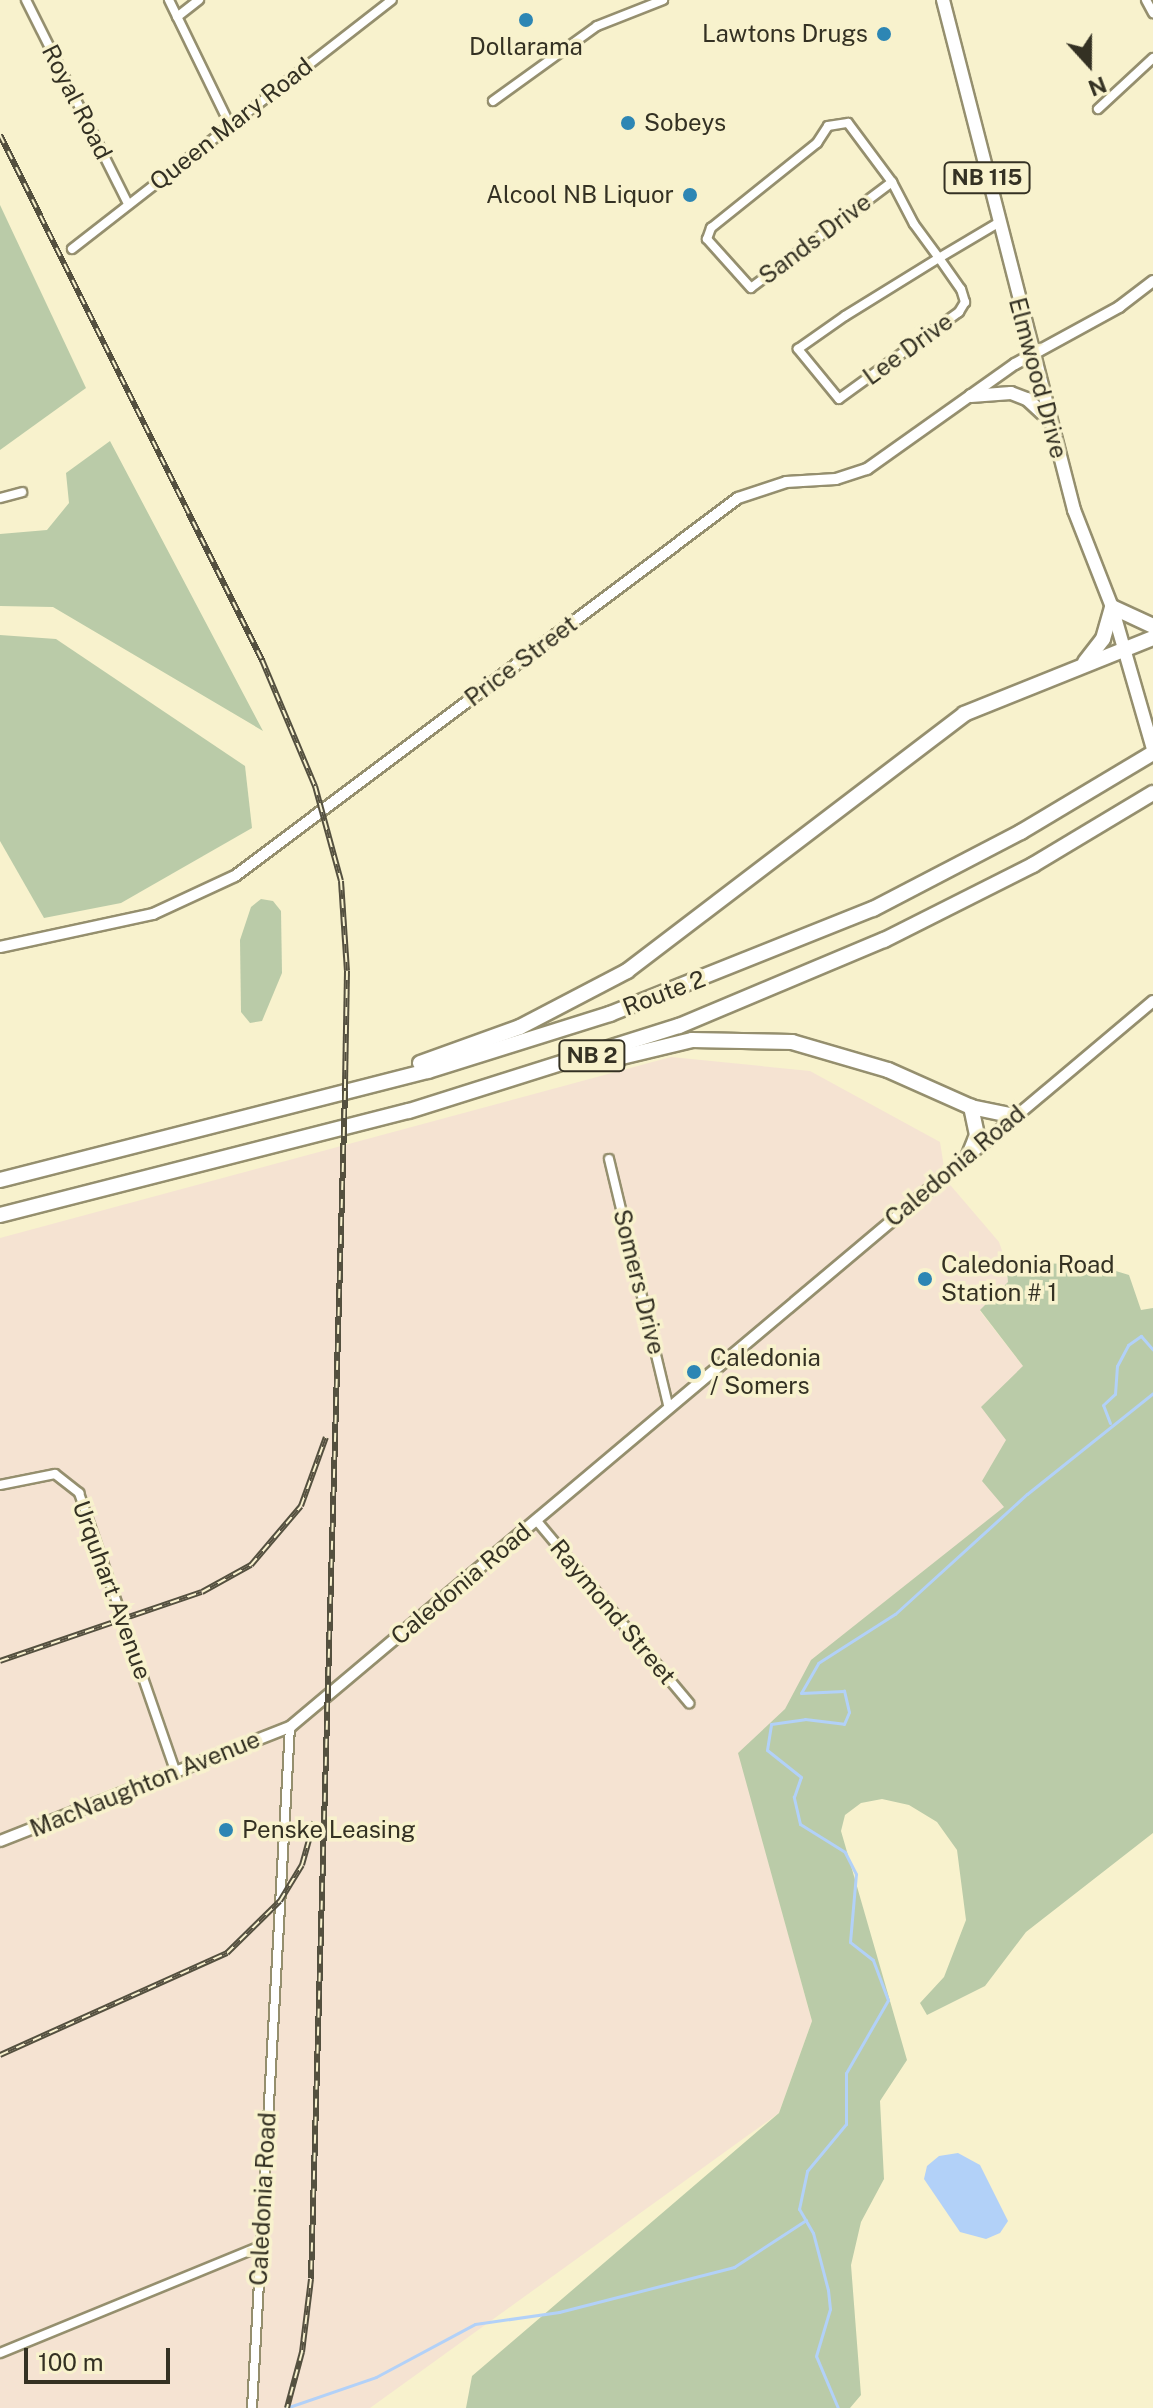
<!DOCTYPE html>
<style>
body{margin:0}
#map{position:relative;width:1153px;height:2408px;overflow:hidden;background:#f8f2cd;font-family:"Public Sans",sans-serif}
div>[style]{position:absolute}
.industrial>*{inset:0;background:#f5e3d2}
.green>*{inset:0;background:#bacba8}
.water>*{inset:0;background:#b2d1f8}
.stream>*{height:3px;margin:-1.5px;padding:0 1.5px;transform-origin:1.5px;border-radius:1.5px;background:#b2d1f8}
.roads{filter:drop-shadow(2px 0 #958f6e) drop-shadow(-2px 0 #958f6e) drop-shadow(0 2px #958f6e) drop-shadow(0 -2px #958f6e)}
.minor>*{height:8px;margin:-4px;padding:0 4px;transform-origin:4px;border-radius:4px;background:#fff}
.tertiary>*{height:10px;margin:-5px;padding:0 5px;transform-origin:5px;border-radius:5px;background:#fff}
.primary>*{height:12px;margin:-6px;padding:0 6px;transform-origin:6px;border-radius:6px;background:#fff}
.motorway>*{height:14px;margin:-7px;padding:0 7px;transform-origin:7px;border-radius:7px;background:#fff}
.rail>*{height:6px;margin-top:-3px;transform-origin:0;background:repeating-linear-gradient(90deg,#f8f2cd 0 9px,#54503f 0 18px);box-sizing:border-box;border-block:2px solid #54503f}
.dots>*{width:22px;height:22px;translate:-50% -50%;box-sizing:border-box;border:4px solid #f8f2cd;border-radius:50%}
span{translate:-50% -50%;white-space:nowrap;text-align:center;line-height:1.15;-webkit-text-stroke:7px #f8f2cd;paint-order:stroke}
.shield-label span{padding:2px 6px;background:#f8f2cd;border:2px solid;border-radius:6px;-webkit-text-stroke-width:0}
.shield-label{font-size:22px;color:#343123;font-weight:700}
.poi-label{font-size:24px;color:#343123}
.right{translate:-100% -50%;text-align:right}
.left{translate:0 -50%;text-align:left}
.street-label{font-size:24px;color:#343123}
.north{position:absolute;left:1049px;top:24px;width:80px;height:80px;-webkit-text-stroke:6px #f8f2cd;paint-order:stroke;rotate:159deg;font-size:22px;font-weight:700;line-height:32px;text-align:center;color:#343123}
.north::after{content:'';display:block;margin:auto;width:28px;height:36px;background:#343123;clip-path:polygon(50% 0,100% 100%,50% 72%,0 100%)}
.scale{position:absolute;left:24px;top:2348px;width:146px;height:36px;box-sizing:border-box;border:4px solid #343123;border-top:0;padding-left:10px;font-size:24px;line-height:28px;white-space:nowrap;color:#343123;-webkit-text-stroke:6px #f8f2cd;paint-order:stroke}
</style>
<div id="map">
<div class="industrial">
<i style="clip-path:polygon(671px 1057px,810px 1071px,940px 1142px,946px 1180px,999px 1242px,1006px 1262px,1008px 1282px,980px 1311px,1023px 1366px,1042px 1486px,745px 1775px,812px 2021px,779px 2113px,370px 2408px,0 2408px,0 1238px)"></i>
</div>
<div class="green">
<i style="clip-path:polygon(0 205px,86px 388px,0 450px)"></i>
<i style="clip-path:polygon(110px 441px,263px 731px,53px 607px,0 606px,0 534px,47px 530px,69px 503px,66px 473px)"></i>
<i style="clip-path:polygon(0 635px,56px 639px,245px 766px,252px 828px,121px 903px,44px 918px,0 841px)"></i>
<i style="clip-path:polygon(261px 899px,273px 901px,281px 911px,282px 973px,262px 1021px,250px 1023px,241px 1012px,240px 940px,251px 907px)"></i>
<i style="clip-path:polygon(1006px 1262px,1096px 1265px,1129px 1275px,1141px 1310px,1153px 1308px,1153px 1833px,1026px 1932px,985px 1986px,927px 2015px,920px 2003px,944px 1977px,966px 1920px,957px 1850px,937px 1822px,909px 1805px,882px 1799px,861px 1803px,845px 1815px,841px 1831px,907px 2060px,880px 2101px,884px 2179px,861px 2222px,851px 2265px,861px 2395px,850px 2408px,466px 2408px,472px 2376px,779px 2113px,812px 2021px,738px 1753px,785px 1709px,811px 1660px,1004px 1507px,982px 1481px,1006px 1440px,981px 1407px,1023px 1366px,980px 1310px,1008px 1282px)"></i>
</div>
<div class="water">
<i style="clip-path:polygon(958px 2153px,980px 2165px,1008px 2221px,1000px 2233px,986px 2239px,960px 2232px,924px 2179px,927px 2166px,939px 2156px)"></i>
</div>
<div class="stream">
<i style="left:1110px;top:1423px;width:19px;rotate:-111deg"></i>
<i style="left:1103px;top:1405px;width:16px;rotate:-43deg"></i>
<i style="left:1115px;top:1394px;width:28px;rotate:-86deg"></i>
<i style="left:1117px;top:1366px;width:24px;rotate:-62deg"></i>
<i style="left:1128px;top:1345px;width:16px;rotate:-35deg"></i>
<i style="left:1141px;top:1336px;width:18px;rotate:49deg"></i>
<i style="left:286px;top:2408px;width:95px;rotate:-19deg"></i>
<i style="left:376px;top:2377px;width:112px;rotate:-28.2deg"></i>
<i style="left:475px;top:2324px;width:85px;rotate:-8.1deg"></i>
<i style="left:559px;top:2312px;width:181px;rotate:-14.4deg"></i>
<i style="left:734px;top:2267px;width:86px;rotate:-33.1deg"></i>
<i style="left:838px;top:2408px;width:56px;rotate:-112.9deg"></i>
<i style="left:816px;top:2356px;width:49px;rotate:-73.4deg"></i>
<i style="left:830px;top:2309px;width:19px;rotate:-96deg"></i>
<i style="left:828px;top:2290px;width:59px;rotate:-104.7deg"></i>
<i style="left:813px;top:2233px;width:28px;rotate:-120deg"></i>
<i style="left:799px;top:2209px;width:39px;rotate:-78deg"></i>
<i style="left:807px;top:2171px;width:61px;rotate:-50.3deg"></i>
<i style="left:846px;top:2124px;width:51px;rotate:-90deg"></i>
<i style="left:846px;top:2073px;width:84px;rotate:-60.1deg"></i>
<i style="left:888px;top:2000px;width:43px;rotate:-110.6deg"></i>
<i style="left:873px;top:1960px;width:29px;rotate:-142deg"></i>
<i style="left:850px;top:1942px;width:68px;rotate:-85deg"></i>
<i style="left:856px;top:1874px;width:25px;rotate:-117deg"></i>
<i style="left:845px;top:1852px;width:53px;rotate:-148.1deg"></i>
<i style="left:800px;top:1824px;width:28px;rotate:-103deg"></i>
<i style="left:794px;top:1797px;width:21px;rotate:-71deg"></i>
<i style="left:801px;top:1777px;width:43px;rotate:-141.5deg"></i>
<i style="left:767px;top:1750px;width:26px;rotate:-81deg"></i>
<i style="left:771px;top:1724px;width:34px;rotate:-8deg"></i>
<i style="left:805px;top:1719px;width:39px;rotate:7deg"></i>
<i style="left:844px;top:1724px;width:13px;rotate:-67deg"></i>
<i style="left:849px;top:1712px;width:22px;rotate:-103deg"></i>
<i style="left:844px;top:1691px;width:43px;rotate:177.3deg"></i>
<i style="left:801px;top:1693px;width:34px;rotate:-60deg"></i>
<i style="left:818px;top:1663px;width:91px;rotate:-32.5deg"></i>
<i style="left:895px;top:1614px;width:178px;rotate:-42.3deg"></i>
<i style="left:1027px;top:1494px;width:161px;rotate:-38.7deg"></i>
</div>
<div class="roads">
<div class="minor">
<i style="left:26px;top:0;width:228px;rotate:63.4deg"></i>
<i style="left:169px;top:0;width:139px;rotate:64deg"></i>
<i style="left:1146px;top:0;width:15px;rotate:62deg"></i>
<i style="left:177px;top:17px;width:28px;rotate:-38deg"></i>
<i style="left:493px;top:101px;width:128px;rotate:-35.8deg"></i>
<i style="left:597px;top:26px;width:71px;rotate:-21.5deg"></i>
<i style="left:1098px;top:109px;width:75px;rotate:-42.8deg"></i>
<i style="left:892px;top:182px;width:176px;rotate:143.1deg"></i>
<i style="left:751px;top:288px;width:66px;rotate:-131.9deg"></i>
<i style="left:707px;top:239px;width:12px;rotate:-70deg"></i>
<i style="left:711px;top:228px;width:136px;rotate:-38.7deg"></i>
<i style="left:817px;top:143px;width:20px;rotate:-57deg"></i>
<i style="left:828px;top:126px;width:20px;rotate:-9deg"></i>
<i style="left:848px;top:123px;width:74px;rotate:53.3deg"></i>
<i style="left:892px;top:182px;width:47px;rotate:62.4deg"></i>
<i style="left:914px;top:224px;width:42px;rotate:53.7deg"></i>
<i style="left:939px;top:258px;width:38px;rotate:55deg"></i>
<i style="left:961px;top:289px;width:14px;rotate:73deg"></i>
<i style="left:965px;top:302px;width:12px;rotate:121deg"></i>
<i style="left:959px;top:312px;width:148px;rotate:144.1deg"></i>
<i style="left:839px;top:399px;width:65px;rotate:-129.4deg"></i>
<i style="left:798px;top:349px;width:57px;rotate:-35.1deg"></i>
<i style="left:845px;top:316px;width:110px;rotate:-31.7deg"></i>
<i style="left:939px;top:258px;width:69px;rotate:-30.7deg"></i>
<i style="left:72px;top:249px;width:405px;rotate:-37.9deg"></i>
<i style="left:0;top:498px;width:23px;rotate:-15deg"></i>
<i style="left:609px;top:1159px;width:253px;rotate:76.5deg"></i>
<i style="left:0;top:1485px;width:56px;rotate:-11.3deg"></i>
<i style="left:55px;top:1474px;width:31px;rotate:38deg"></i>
<i style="left:79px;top:1493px;width:293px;rotate:70.9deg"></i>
<i style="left:536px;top:1520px;width:239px;rotate:50.1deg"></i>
<i style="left:0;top:2353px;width:280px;rotate:-22.3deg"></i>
<i style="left:252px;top:2408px;width:682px;rotate:-86.81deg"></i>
</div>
<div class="tertiary">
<i style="left:0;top:947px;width:157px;rotate:-12.2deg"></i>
<i style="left:153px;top:914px;width:90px;rotate:-24.9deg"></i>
<i style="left:235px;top:876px;width:629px;rotate:-36.92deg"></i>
<i style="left:738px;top:498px;width:51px;rotate:-18.4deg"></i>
<i style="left:786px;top:482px;width:50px;rotate:-3.4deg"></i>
<i style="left:836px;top:479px;width:33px;rotate:-18deg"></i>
<i style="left:867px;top:469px;width:181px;rotate:-35.4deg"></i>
<i style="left:1015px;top:364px;width:119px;rotate:-28.7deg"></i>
<i style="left:1119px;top:307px;width:43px;rotate:-37.4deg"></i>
<i style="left:0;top:1841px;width:312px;rotate:-21.5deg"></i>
<i style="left:290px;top:1727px;width:1128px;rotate:-40.07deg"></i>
</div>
<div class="primary">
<i style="left:943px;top:0;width:527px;rotate:75.59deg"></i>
<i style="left:1074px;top:510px;width:104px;rotate:68.6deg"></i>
<i style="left:1112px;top:607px;width:148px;rotate:73.9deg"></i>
<i style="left:971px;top:396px;width:40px;rotate:-4.3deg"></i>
<i style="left:1011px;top:393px;width:17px;rotate:21deg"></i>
<i style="left:1027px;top:399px;width:26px;rotate:43deg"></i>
</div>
<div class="motorway">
<i style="left:1085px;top:662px;width:29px;rotate:-52deg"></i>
<i style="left:1103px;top:639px;width:33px;rotate:-74deg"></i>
<i style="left:1112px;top:607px;width:45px;rotate:24.9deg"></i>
<i style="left:605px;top:1061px;width:89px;rotate:-13.6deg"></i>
<i style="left:692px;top:1040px;width:100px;rotate:1.1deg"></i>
<i style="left:792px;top:1042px;width:100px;rotate:16.3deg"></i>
<i style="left:888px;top:1070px;width:91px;rotate:24deg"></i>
<i style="left:971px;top:1107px;width:45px;rotate:11.6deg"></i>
<i style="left:420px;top:1063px;width:106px;rotate:-19.8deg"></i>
<i style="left:520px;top:1027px;width:121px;rotate:-27.6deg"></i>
<i style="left:627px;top:971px;width:424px;rotate:-37.3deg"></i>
<i style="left:964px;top:714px;width:204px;rotate:-21.9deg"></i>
<i style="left:969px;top:1155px;width:22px;rotate:-68deg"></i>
<i style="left:977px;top:1135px;width:29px;rotate:-102deg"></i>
<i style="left:0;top:1180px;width:442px;rotate:-14.3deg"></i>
<i style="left:428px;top:1071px;width:191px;rotate:-17.4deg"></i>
<i style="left:610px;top:1014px;width:283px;rotate:-21.8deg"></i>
<i style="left:873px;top:909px;width:167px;rotate:-27.5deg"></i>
<i style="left:1021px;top:832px;width:154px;rotate:-30.9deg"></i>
<i style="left:0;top:1215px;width:422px;rotate:-14.3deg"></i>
<i style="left:409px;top:1111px;width:283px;rotate:-17.5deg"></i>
<i style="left:679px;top:1026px;width:222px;rotate:-22.8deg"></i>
<i style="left:884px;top:940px;width:167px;rotate:-26.7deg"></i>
<i style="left:1033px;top:865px;width:140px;rotate:-31deg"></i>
</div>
</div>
<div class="rail">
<i style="left:0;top:135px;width:587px;rotate:63.48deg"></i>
<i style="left:262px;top:660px;width:137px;rotate:67.2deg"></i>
<i style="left:315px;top:786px;width:98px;rotate:74.7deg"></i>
<i style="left:341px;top:881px;width:90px;rotate:86.2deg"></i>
<i style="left:347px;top:971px;width:120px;rotate:91deg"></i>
<i style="left:345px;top:1091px;width:1188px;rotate:91.64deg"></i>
<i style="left:311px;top:2279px;width:74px;rotate:97deg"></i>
<i style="left:302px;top:2352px;width:58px;rotate:105deg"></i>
<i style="left:0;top:1661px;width:213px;rotate:-18.9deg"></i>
<i style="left:202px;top:1592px;width:56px;rotate:-28.9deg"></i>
<i style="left:251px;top:1565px;width:77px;rotate:-49.7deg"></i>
<i style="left:301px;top:1506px;width:73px;rotate:-70.1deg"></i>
<i style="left:0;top:2055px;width:249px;rotate:-24.2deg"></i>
<i style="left:227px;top:1953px;width:74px;rotate:-44.5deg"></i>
<i style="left:280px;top:1901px;width:42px;rotate:-58.6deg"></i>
<i style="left:302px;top:1865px;width:45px;rotate:-74.4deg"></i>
</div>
<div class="dots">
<i style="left:526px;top:20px;background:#2d86b4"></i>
<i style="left:884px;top:34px;background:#2d86b4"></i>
<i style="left:628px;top:123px;background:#2d86b4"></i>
<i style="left:690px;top:195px;background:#2d86b4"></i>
<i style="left:925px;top:1279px;background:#2d86b4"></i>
<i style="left:694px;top:1372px;background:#2d86b4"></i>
<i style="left:226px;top:1830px;background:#2d86b4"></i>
</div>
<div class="shield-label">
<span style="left:987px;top:178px">NB 115</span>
<span style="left:592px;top:1056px">NB 2</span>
</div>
<div class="poi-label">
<span class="right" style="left:868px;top:34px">Lawtons Drugs</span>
<span style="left:526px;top:47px">Dollarama</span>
<span class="left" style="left:644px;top:123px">Sobeys</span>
<span class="right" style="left:674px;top:195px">Alcool NB Liquor</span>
<span class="left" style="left:941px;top:1279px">Caledonia Road<br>Station # 1</span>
<span class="left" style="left:710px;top:1372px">Caledonia<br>/ Somers</span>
<span class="left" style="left:242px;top:1830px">Penske Leasing</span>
</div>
<div class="street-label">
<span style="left:77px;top:102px;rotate:63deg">Royal Road</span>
<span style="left:231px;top:124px;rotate:-38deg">Queen Mary Road</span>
<span style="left:815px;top:239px;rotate:-37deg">Sands Drive</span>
<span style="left:908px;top:349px;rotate:-36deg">Lee Drive</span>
<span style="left:1038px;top:378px;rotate:75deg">Elmwood Drive</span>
<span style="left:521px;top:661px;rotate:-37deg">Price Street</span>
<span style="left:664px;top:993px;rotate:-21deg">Route 2</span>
<span style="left:955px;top:1166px;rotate:-40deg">Caledonia Road</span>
<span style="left:639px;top:1282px;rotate:76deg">Somers Drive</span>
<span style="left:461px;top:1584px;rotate:-40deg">Caledonia Road</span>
<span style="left:112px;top:1590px;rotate:70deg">Urquhart Avenue</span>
<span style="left:613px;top:1612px;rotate:50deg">Raymond Street</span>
<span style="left:145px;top:1784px;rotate:-22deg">MacNaughton Avenue</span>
<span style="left:263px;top:2199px;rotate:-87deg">Caledonia Road</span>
</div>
<div class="north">N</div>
<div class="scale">100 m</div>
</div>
